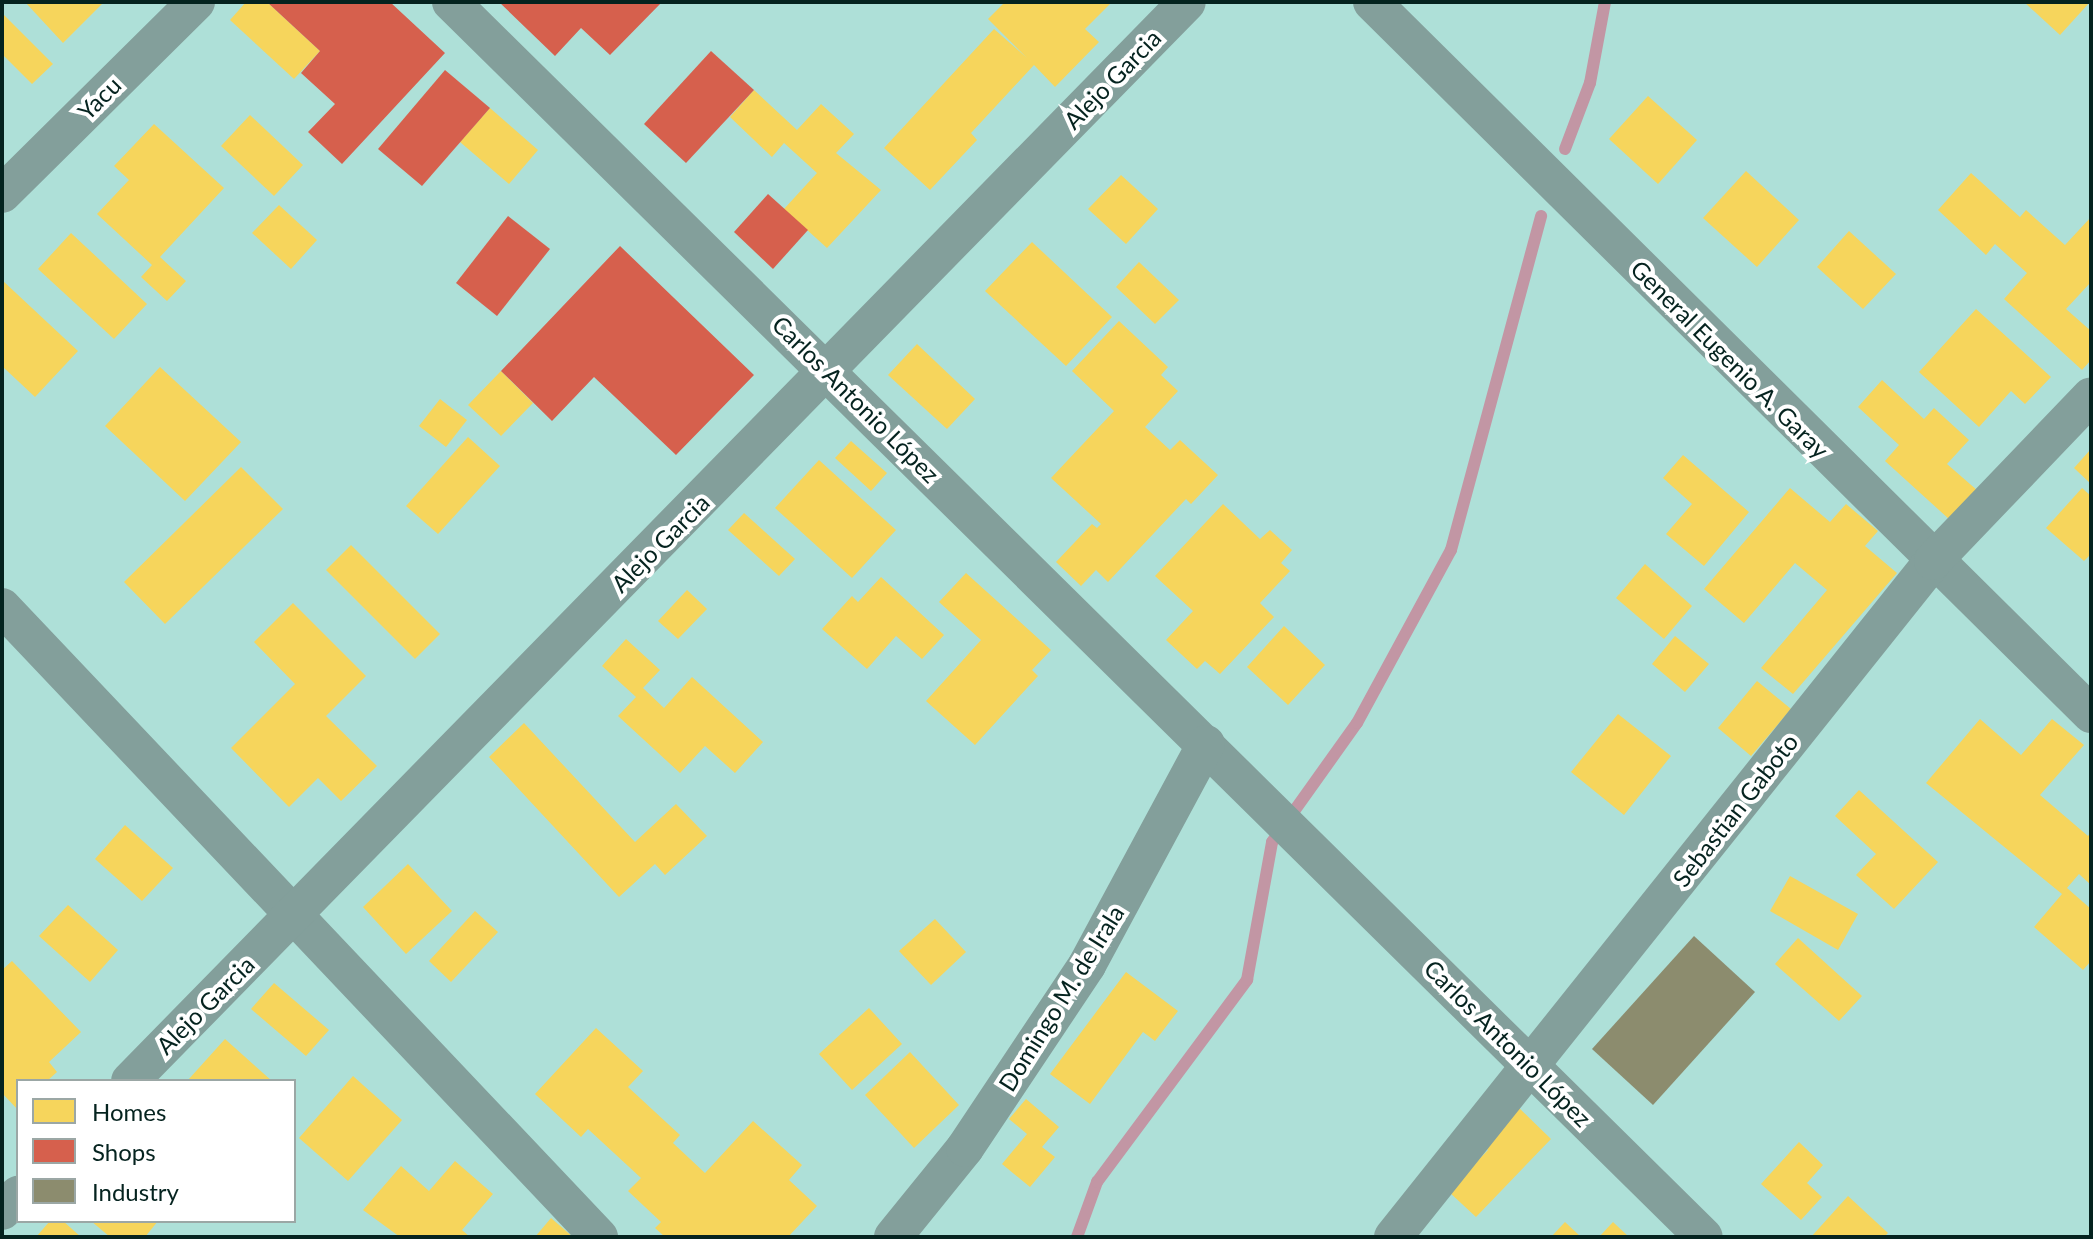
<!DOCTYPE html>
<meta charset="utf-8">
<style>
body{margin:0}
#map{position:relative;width:2093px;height:1239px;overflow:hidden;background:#aee0d8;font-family:Lato,sans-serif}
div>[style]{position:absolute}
.homes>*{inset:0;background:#f6d55c}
.shops>*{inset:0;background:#d6604d}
.industry>*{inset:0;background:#8c8c6e}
.stream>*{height:12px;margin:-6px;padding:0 6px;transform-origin:6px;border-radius:6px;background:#c296a4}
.minor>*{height:38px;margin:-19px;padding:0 19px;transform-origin:19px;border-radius:19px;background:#839f9b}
span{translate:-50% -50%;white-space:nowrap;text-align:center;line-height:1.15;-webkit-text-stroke:8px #fff;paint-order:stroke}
.street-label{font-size:24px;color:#05231f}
.frame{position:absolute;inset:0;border:4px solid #05231f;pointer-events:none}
.legend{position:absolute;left:16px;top:1079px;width:280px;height:144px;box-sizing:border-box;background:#fff;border:2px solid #9ba7a5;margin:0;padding:10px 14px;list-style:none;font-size:24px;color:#05231f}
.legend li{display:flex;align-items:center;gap:16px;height:40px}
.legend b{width:40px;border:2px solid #9ba7a5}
</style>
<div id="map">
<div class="homes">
<i style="clip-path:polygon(25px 2px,104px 2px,63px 43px)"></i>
<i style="clip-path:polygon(246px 2px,267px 2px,320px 51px,294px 79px,230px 20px)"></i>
<i style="clip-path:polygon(1005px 2px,1112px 2px,1085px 29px,1099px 42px,1055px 87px,1034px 65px,971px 133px,977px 140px,930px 190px,884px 148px,994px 29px,1027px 58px,988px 19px)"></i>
<i style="clip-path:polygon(2024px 2px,2090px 2px,2060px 35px)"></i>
<i style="clip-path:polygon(2px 13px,53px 64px,32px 84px,2px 54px)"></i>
<i style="clip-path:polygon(754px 90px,797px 130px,821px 104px,854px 134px,836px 153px,881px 190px,827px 248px,784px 209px,817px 173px,784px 143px,772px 157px,730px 117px)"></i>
<i style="clip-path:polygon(1648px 96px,1697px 140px,1658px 184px,1609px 139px)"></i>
<i style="clip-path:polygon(490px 108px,538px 150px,509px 184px,460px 142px)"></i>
<i style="clip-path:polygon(250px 115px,303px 165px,274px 196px,221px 146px)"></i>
<i style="clip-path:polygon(154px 124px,224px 188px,160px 257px,186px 281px,167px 301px,141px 277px,152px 265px,97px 214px,129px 180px,114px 166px)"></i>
<i style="clip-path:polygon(1746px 171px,1799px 220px,1757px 267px,1703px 218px)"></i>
<i style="clip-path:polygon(1971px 173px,2020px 217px,2026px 210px,2065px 245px,2091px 217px,2091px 282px,2066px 309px,2091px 331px,2091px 360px,2082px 370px,2004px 299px,2027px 273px,1995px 244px,1986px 255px,1938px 210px)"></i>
<i style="clip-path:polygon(1121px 175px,1158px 209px,1126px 244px,1088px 209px)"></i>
<i style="clip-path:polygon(279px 205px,317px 240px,291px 269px,252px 233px)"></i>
<i style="clip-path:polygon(1849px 231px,1896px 274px,1863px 309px,1817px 267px)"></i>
<i style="clip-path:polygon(71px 233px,147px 304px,114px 339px,38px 269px)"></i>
<i style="clip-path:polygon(1032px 242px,1112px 317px,1066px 366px,985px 291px)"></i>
<i style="clip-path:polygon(1139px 262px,1179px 300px,1155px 324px,1116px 287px)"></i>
<i style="clip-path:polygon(2px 280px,78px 351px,35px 397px,2px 366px)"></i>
<i style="clip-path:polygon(1976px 309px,2051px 377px,2025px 404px,2011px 391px,1979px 427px,1919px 372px)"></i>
<i style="clip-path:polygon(1119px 321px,1168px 367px,1161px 375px,1178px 391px,1145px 427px,1170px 450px,1180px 440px,1218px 475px,1191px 504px,1186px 499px,1108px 582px,1096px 570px,1081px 586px,1056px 562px,1092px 524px,1097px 528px,1101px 524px,1051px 478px,1114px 411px,1072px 371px)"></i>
<i style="clip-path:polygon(917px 344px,975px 399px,947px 429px,888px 375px)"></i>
<i style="clip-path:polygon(160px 367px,241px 442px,185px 501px,105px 426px)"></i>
<i style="clip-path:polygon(501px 371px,533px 403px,501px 436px,468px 405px)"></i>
<i style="clip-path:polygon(1882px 380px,1924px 419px,1934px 408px,1969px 440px,1947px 464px,1978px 491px,1950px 520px,1885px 461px,1899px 445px,1858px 407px)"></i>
<i style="clip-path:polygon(440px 399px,467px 420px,446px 447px,419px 426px)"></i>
<i style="clip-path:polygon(468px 437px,500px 466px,438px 534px,406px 506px)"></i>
<i style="clip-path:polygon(851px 441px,887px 473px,871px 491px,835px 458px)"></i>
<i style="clip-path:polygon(2091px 449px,2091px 484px,2074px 468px)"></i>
<i style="clip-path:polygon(1683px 455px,1749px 512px,1704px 566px,1666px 534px,1692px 504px,1663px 478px)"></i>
<i style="clip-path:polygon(819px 460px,896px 530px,852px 578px,775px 508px)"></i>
<i style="clip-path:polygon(241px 467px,283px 509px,165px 624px,124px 582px)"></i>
<i style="clip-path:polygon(1790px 488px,1830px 522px,1846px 504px,1878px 531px,1865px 546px,1897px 573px,1793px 694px,1761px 668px,1827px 590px,1795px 563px,1744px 623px,1704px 589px)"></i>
<i style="clip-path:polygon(2082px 488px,2091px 496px,2091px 554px,2084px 561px,2046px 528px)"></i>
<i style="clip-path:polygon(1223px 504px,1260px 539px,1270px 530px,1292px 550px,1281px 563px,1290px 571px,1260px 603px,1274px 617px,1220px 674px,1205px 661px,1197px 669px,1166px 640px,1193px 611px,1155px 576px)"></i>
<i style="clip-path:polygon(744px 513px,795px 559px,779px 576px,728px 530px)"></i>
<i style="clip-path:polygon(351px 545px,440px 634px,415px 659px,326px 570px)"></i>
<i style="clip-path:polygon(1645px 564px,1692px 606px,1664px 639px,1616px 598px)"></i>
<i style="clip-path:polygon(966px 573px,1051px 650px,1032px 670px,1038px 676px,975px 745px,926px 701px,981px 640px,939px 602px)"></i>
<i style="clip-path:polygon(881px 577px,944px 635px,922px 659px,896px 636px,867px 669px,822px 629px,852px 596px,858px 602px)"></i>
<i style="clip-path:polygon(687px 590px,707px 609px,678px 639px,658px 621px)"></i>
<i style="clip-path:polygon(293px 603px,366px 676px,326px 716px,377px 766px,341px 801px,318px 778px,289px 807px,231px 748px,295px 684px,254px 642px)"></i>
<i style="clip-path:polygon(1284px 626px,1325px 665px,1288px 705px,1247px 667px)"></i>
<i style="clip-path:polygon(1675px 636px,1709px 664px,1685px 692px,1652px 664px)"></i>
<i style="clip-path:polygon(626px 639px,660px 670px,643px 688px,664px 708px,692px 677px,763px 742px,735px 773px,705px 746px,680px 773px,618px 716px,636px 697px,602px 666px)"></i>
<i style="clip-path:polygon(1757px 681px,1791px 709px,1751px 756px,1718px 728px)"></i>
<i style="clip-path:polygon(1618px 714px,1671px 756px,1624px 815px,1571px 772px)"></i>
<i style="clip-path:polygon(1980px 719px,2021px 755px,2052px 719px,2084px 745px,2040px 795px,2088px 836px,2091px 832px,2091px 885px,2079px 874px,2067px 888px,2091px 909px,2091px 961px,2083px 970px,2034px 927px,2062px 894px,1926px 783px)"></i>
<i style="clip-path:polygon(524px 723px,635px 842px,676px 804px,707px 836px,665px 875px,655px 864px,619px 897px,489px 757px)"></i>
<i style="clip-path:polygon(1859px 790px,1938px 862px,1894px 909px,1856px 875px,1876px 854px,1835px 816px)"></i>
<i style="clip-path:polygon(125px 825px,173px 868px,142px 901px,95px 859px)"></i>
<i style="clip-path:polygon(408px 864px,452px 911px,406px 954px,363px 907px)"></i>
<i style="clip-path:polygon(1790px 876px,1858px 914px,1838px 950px,1770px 911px)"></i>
<i style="clip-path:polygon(68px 905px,118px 950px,90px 982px,39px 936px)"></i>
<i style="clip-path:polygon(475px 911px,498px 932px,451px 982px,429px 961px)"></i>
<i style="clip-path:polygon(935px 919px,966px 952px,931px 985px,899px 951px)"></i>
<i style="clip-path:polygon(1798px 938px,1862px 996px,1839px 1021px,1775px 964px)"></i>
<i style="clip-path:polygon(12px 961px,81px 1032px,49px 1062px,57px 1072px,47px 1081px,18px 1081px,18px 1110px,2px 1093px,2px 970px)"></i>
<i style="clip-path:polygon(1126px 972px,1178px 1011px,1155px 1041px,1143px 1032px,1090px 1104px,1050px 1074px)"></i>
<i style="clip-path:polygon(274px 983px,329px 1030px,306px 1056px,251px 1009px)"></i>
<i style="clip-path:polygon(869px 1008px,902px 1044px,852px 1090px,819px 1054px)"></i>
<i style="clip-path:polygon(596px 1028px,643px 1071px,628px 1087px,680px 1135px,673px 1143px,705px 1173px,753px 1121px,802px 1165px,789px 1180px,817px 1206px,788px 1237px,665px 1237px,655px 1228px,661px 1222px,628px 1191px,641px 1178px,588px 1129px,581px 1137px,535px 1094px)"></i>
<i style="clip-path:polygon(225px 1039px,272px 1081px,188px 1080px)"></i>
<i style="clip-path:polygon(910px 1052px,959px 1105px,914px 1148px,865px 1095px)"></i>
<i style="clip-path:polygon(353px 1076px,402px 1120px,348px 1181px,299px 1138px)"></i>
<i style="clip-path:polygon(1026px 1099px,1059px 1127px,1042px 1147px,1055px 1157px,1030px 1187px,1002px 1164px,1027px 1134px,1009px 1119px)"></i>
<i style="clip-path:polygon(1511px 1100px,1551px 1139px,1476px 1217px,1448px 1191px,1488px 1150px,1475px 1138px)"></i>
<i style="clip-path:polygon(1799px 1142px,1823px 1165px,1807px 1183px,1822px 1197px,1801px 1220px,1761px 1184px)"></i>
<i style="clip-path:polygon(455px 1161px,493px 1194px,462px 1230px,470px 1237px,400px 1237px,363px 1210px,401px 1166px,429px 1191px)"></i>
<i style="clip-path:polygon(1848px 1196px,1888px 1233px,1884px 1237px,1811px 1237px)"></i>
<i style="clip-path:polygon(551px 1218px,573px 1237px,535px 1237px)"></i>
<i style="clip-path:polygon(50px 1221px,63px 1221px,81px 1237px,36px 1237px)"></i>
<i style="clip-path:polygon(91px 1221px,158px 1221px,145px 1237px,110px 1237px)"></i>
<i style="clip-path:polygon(1565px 1222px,1581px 1237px,1551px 1237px)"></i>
<i style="clip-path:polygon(1613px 1222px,1629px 1237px,1599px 1237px)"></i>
</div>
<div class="shops">
<i style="clip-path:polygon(267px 2px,390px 2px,445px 53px,342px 164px,308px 132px,335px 104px,301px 73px,320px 51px)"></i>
<i style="clip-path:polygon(499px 2px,662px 2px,610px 55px,581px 28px,555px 56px)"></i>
<i style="clip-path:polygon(711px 51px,754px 90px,686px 163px,644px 124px)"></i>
<i style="clip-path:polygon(445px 70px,490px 108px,422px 186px,378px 149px)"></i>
<i style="clip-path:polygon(768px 194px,808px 230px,773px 269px,734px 232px)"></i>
<i style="clip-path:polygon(508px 216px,550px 249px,497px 316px,456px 283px)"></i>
<i style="clip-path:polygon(620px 246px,754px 375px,676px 455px,594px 377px,552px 421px,501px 371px)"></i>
</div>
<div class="industry">
<i style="clip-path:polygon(1694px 936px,1755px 992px,1653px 1105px,1592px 1049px)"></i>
</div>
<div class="stream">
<i style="left:1565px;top:149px;width:71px;rotate:-69.3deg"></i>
<i style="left:1590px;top:83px;width:82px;rotate:-79.5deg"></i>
<i style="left:1077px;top:1237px;width:59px;rotate:-70deg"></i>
<i style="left:1097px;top:1182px;width:252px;rotate:-53.4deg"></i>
<i style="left:1247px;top:980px;width:140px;rotate:-79.7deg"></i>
<i style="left:1272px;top:842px;width:146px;rotate:-54.5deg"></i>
<i style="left:1357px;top:723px;width:197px;rotate:-61.5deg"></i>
<i style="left:1451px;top:550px;width:346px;rotate:-74.9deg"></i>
</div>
<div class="minor">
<i style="left:451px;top:2px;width:1759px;rotate:44.59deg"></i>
<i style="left:1372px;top:2px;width:1012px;rotate:44.72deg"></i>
<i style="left:2px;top:194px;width:273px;rotate:-44.7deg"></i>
<i style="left:2px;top:607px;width:868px;rotate:46.54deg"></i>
<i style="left:130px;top:1081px;width:1510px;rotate:-45.59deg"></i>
<i style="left:2px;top:1211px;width:23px;rotate:-45deg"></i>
<i style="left:893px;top:1237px;width:114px;rotate:-51deg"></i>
<i style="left:965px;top:1148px;width:220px;rotate:-56.3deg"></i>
<i style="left:1087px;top:965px;width:251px;rotate:-61.7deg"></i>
<i style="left:1393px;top:1237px;width:865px;rotate:-51.38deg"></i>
<i style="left:1933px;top:561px;width:228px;rotate:-46.2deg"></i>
</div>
<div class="street-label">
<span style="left:1112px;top:79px;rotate:-46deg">Alejo Garcia</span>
<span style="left:99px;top:98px;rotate:-45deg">Yacu</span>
<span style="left:1730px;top:359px;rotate:45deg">General Eugenio A. Garay</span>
<span style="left:856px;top:399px;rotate:45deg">Carlos Antonio López</span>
<span style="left:660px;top:543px;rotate:-45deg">Alejo Garcia</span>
<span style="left:1735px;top:810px;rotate:-52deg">Sebastian Gaboto</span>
<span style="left:1061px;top:998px;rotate:-58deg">Domingo M. de Irala</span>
<span style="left:205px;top:1005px;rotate:-45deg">Alejo Garcia</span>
<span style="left:1508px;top:1043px;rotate:45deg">Carlos Antonio López</span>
</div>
<div class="frame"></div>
<ul class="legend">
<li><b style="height:22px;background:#f6d55c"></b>Homes</li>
<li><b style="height:22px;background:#d6604d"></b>Shops</li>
<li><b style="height:22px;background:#8c8c6e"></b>Industry</li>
</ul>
</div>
